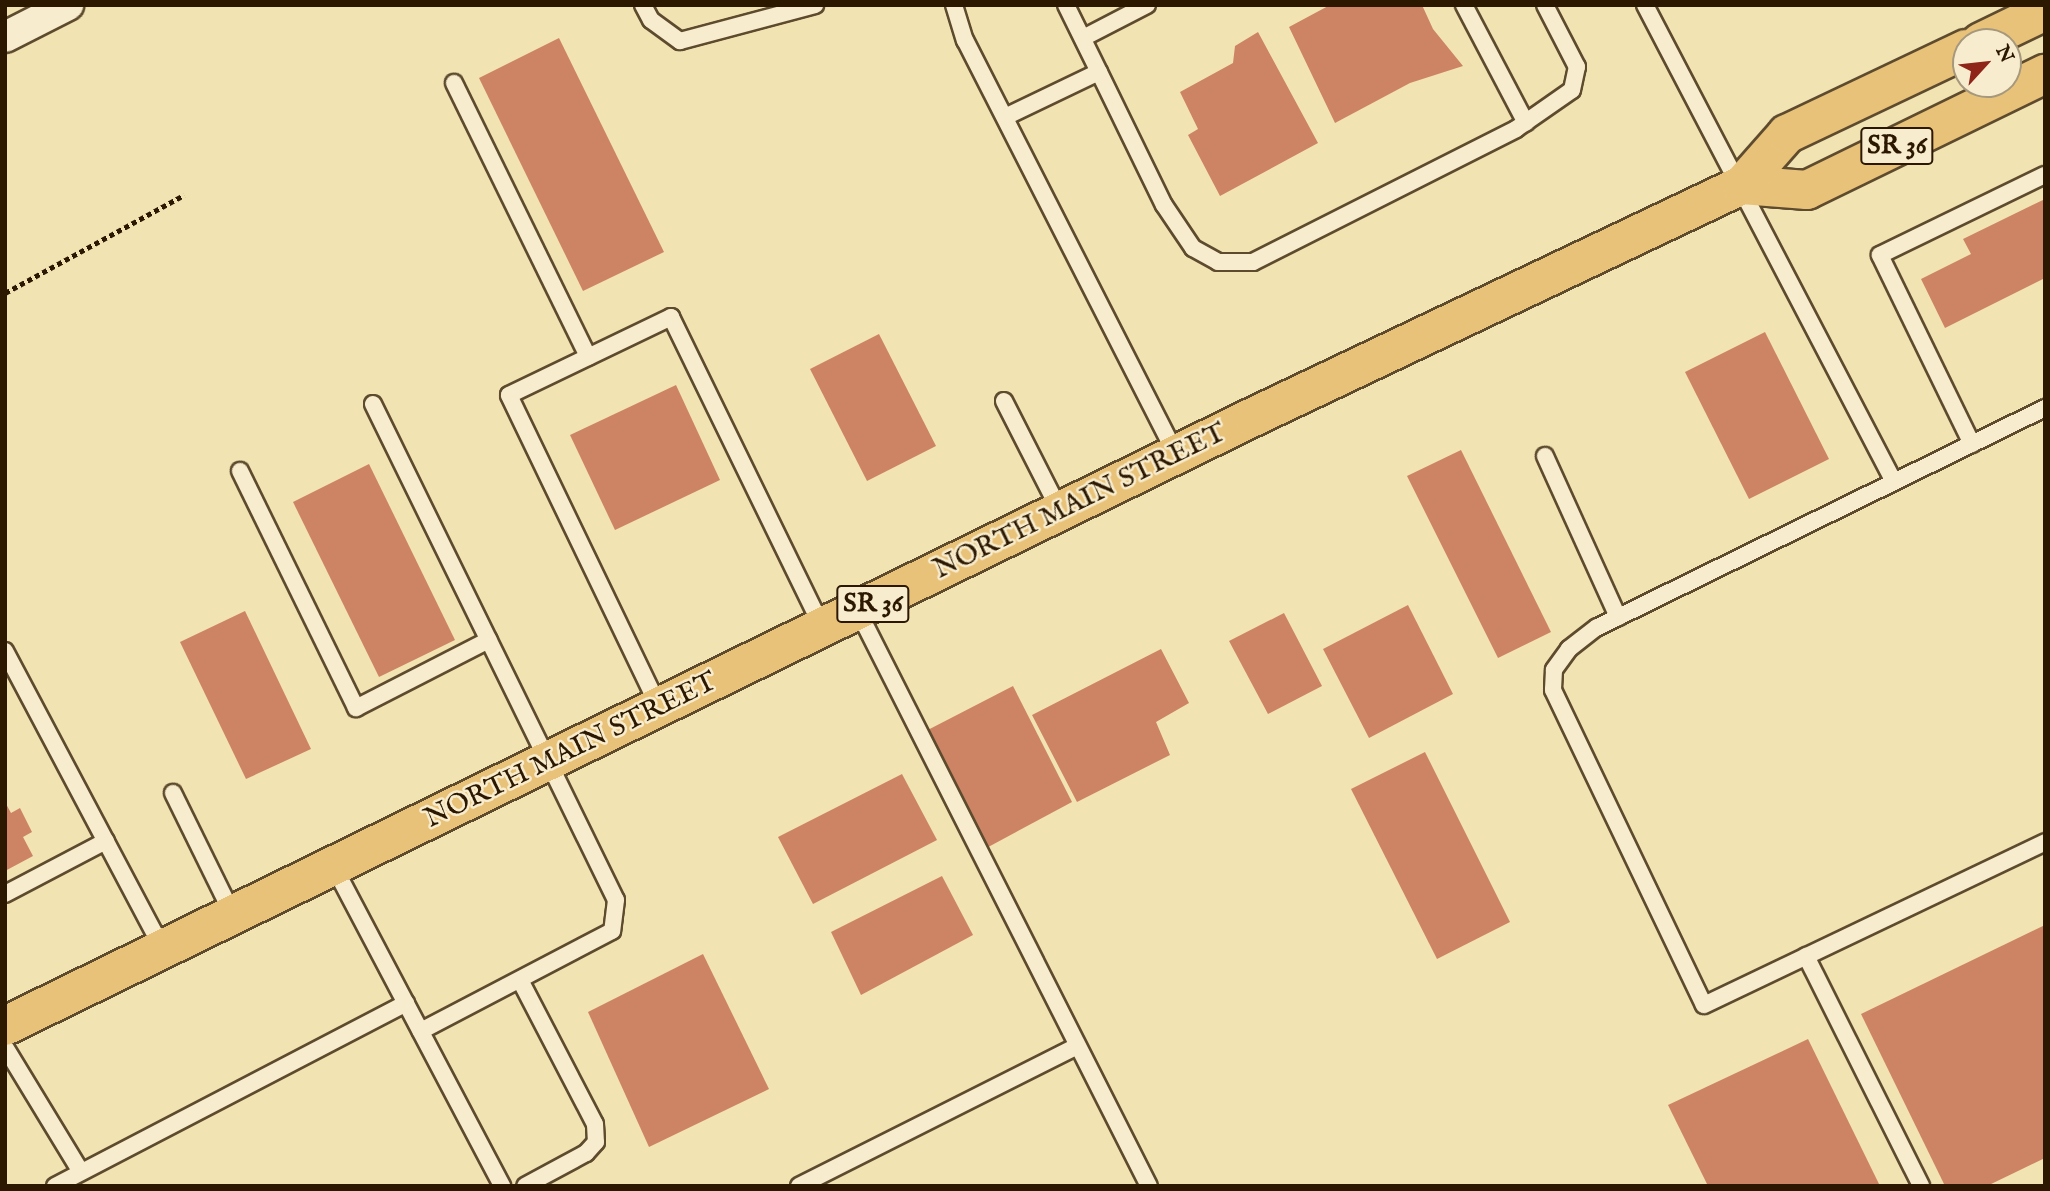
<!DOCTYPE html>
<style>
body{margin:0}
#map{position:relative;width:2050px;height:1191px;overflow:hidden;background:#f2e3b3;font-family:"IM FELL English",serif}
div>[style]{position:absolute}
.building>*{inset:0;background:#cd8465}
.path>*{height:4.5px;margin-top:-2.25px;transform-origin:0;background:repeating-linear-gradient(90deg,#2c1801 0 5px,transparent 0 8.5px)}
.roads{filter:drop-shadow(2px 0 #5e4b2e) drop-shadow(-2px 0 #5e4b2e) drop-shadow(0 2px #5e4b2e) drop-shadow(0 -2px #5e4b2e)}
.lane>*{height:16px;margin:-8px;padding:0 8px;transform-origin:8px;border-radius:8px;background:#f7edce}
.street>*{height:30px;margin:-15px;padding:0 15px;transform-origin:15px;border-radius:15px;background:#f7edce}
.highway>*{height:38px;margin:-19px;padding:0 19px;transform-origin:19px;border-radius:19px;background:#e9c27a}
span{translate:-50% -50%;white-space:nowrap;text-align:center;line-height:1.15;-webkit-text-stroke:5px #f7edce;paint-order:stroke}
.shield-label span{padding:2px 5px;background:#f7edce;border:2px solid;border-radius:5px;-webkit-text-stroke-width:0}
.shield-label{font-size:26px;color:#2c1801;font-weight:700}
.street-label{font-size:28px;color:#2c1801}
.frame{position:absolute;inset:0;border:7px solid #2c1801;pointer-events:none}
.north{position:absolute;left:1952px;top:28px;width:70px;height:70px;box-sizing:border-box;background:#f7edce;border:2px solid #a6987c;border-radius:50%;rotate:63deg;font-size:19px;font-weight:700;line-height:28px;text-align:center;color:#2c1801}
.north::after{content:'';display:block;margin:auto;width:24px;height:32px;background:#8f2418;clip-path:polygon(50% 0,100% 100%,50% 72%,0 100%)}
</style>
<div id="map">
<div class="building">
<i style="clip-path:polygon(1330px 5px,1422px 5px,1433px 29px,1463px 66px,1410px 83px,1335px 123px,1289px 27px)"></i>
<i style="clip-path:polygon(1258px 32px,1318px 143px,1220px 196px,1188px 135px,1198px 129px,1180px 92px,1233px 63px,1235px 46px)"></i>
<i style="clip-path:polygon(559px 38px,664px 252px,583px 291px,479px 78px)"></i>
<i style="clip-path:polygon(2045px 199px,2045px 278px,1945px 328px,1921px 279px,1971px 254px,1963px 239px)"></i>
<i style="clip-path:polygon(1765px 332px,1829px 459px,1749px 499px,1685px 372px)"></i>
<i style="clip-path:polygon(879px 334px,936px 446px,867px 481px,810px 369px)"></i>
<i style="clip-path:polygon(676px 385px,720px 480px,615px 530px,570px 435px)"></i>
<i style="clip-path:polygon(1461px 450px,1551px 632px,1498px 658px,1407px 476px)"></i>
<i style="clip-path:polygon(369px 464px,455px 640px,379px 677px,293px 502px)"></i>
<i style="clip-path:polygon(1408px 605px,1453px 694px,1369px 738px,1323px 649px)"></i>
<i style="clip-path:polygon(245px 611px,311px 749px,246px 779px,180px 642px)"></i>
<i style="clip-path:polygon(1284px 613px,1322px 686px,1268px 714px,1229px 641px)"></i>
<i style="clip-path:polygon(1161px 649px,1189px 703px,1156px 722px,1170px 755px,1077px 802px,1032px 715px)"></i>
<i style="clip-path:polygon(1013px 686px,1072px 802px,979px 852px,920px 734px)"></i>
<i style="clip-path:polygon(1425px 752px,1510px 922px,1437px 959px,1351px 789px)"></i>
<i style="clip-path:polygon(902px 774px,937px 840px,813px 904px,778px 837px)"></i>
<i style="clip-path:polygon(5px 802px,11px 813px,20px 808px,32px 832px,23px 837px,33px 856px,5px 871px)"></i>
<i style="clip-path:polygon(942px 876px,973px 935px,861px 995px,831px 932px)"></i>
<i style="clip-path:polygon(2045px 925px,2045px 1158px,1987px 1186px,1945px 1186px,1861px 1014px)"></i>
<i style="clip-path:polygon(703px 954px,769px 1089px,649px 1147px,588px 1012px)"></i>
<i style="clip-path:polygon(1808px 1039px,1880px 1186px,1708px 1186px,1668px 1105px)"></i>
</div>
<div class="path">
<i style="left:5px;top:293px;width:204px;rotate:-28.7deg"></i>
</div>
<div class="roads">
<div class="lane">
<i style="left:643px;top:5px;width:17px;rotate:62deg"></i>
<i style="left:651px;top:20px;width:36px;rotate:36deg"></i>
<i style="left:680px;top:41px;width:140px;rotate:-14.9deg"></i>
<i style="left:954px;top:5px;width:37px;rotate:73deg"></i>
<i style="left:965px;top:40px;width:465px;rotate:63deg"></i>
<i style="left:1464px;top:5px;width:133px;rotate:62.3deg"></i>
<i style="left:1645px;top:5px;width:538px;rotate:62.43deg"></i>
<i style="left:1083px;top:38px;width:72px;rotate:-27.3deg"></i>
<i style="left:1099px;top:72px;width:148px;rotate:64deg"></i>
<i style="left:1164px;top:205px;width:52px;rotate:56deg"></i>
<i style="left:1193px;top:248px;width:29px;rotate:29deg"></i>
<i style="left:1218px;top:262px;width:35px"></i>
<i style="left:1253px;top:262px;width:295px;rotate:-26.8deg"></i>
<i style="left:1516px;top:129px;width:68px;rotate:-34.9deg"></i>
<i style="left:1572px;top:90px;width:24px;rotate:-78deg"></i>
<i style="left:1577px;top:67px;width:70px;rotate:-117.3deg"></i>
<i style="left:454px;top:83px;width:305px;rotate:63.9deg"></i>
<i style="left:1005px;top:117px;width:104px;rotate:-25.6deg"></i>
<i style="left:1099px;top:72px;width:75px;rotate:-116.2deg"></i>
<i style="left:1004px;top:401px;width:123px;rotate:63deg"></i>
<i style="left:373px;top:404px;width:552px;rotate:63.9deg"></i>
<i style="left:616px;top:900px;width:31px;rotate:97deg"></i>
<i style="left:612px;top:931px;width:216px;rotate:152.4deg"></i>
<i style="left:2045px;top:408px;width:499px;rotate:153.9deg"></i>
<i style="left:1597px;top:627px;width:36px;rotate:142deg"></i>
<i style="left:1569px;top:649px;width:26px;rotate:126deg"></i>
<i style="left:1554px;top:670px;width:20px;rotate:93deg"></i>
<i style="left:1553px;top:690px;width:349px;rotate:64.4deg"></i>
<i style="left:1704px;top:1005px;width:378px;rotate:-25.5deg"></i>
<i style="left:1972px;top:444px;width:210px;rotate:-116deg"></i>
<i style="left:1880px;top:255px;width:183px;rotate:-25.9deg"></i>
<i style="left:1545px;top:456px;width:177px;rotate:65.6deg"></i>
<i style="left:240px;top:471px;width:264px;rotate:63.9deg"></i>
<i style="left:356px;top:708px;width:149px;rotate:-27.1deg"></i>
<i style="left:858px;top:611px;width:644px;rotate:63.16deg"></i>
<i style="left:5px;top:651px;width:337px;rotate:62.1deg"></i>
<i style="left:659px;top:707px;width:346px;rotate:-115.7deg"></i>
<i style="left:509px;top:395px;width:180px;rotate:-25.7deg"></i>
<i style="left:671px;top:317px;width:346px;rotate:64deg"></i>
<i style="left:173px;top:793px;width:136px;rotate:63.8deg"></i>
<i style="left:334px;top:867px;width:361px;rotate:62.2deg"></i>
<i style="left:5px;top:894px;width:114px;rotate:-27.7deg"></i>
<i style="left:1806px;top:956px;width:257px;rotate:63.4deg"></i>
<i style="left:520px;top:980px;width:162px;rotate:62.5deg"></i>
<i style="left:595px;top:1124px;width:18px;rotate:87deg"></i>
<i style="left:596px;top:1142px;width:15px;rotate:132deg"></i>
<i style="left:586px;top:1153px;width:69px;rotate:151.6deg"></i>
<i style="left:5px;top:1047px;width:146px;rotate:58.7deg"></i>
<i style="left:55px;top:1186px;width:396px;rotate:-27.5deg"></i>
<i style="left:799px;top:1186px;width:311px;rotate:-26.7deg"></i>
</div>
<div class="street">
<i style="left:5px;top:37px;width:71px;rotate:-26.9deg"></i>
</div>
<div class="highway">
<i style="left:1981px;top:42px;width:71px;rotate:-25.8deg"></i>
<i style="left:1742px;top:185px;width:65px;rotate:4.4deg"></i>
<i style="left:1807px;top:190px;width:265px;rotate:-26deg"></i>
<i style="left:5px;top:1026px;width:1389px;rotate:-26.01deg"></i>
<i style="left:1253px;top:417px;width:541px;rotate:-25.38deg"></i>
<i style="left:1742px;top:185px;width:68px;rotate:-48.6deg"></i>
<i style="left:1787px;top:134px;width:198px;rotate:-25.4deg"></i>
</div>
</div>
<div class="shield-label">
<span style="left:1897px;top:146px">SR 36</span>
<span style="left:873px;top:604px">SR 36</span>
</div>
<div class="street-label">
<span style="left:1080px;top:502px;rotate:-26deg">NORTH MAIN STREET</span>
<span style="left:571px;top:751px;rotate:-26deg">NORTH MAIN STREET</span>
</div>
<div class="frame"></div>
<div class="north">N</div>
</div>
